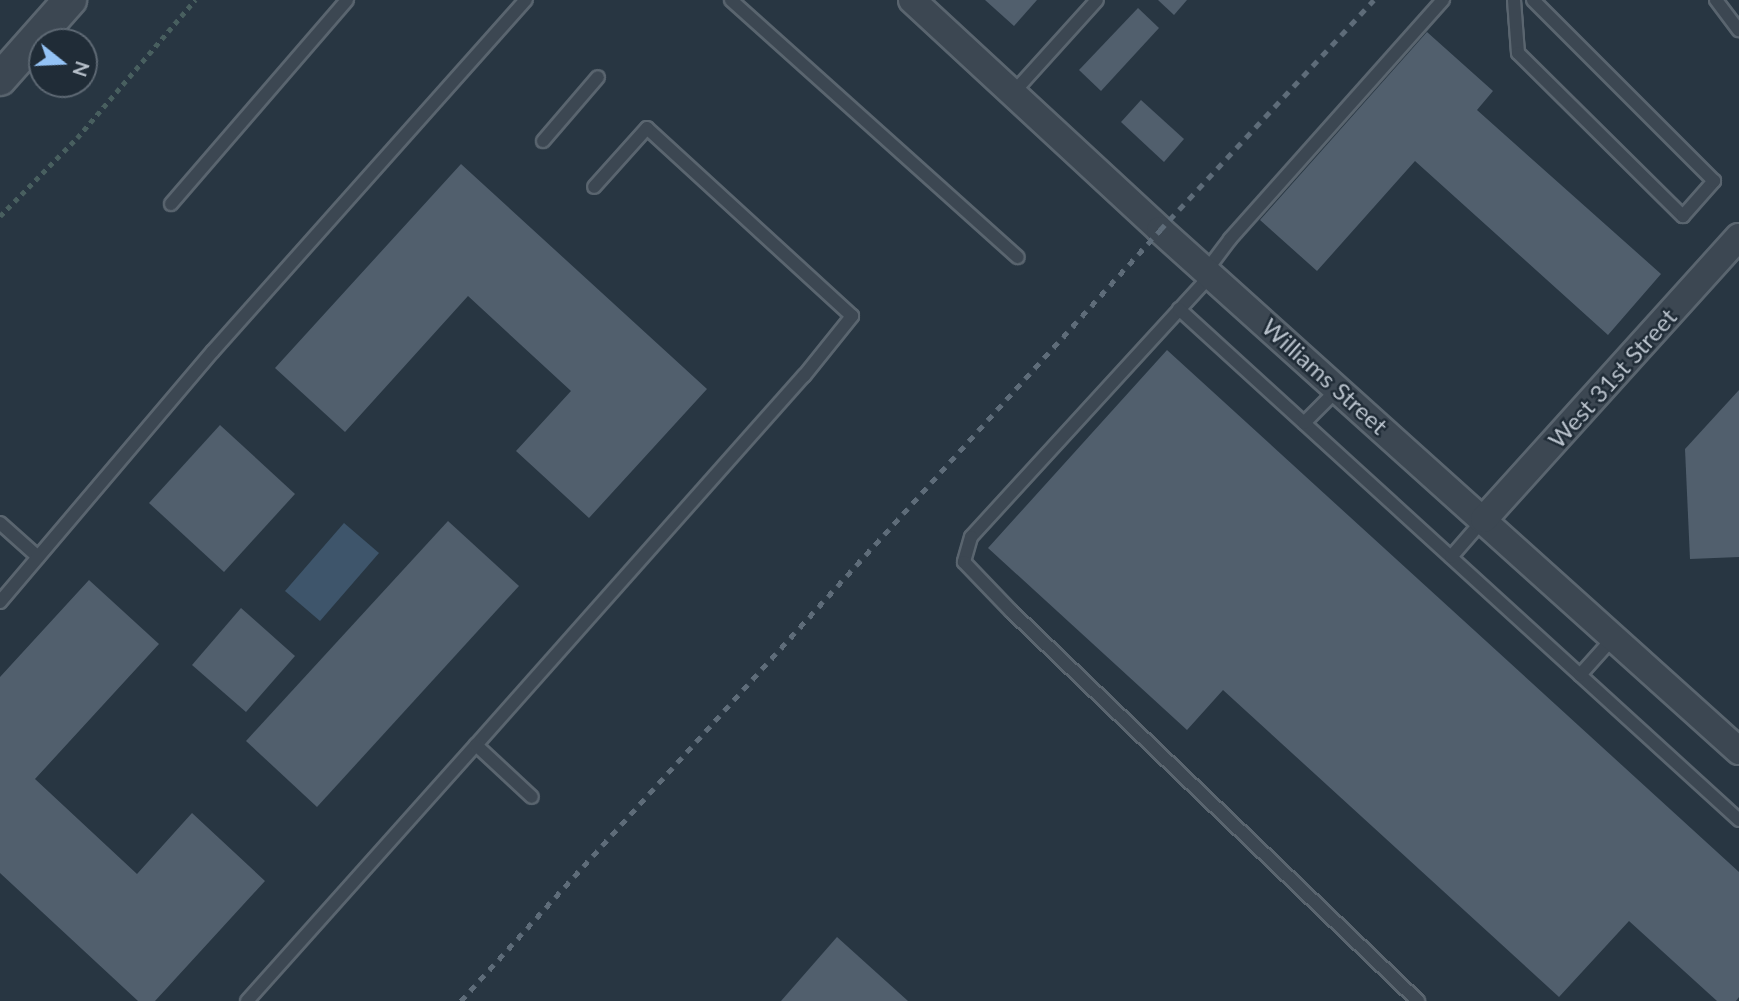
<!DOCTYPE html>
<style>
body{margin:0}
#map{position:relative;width:1739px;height:1001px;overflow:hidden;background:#283642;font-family:Lato,sans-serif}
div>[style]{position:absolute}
.water>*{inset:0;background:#3e556b}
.building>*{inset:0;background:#515f6d}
.path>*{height:4.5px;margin-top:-2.25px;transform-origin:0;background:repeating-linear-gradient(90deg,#485f5f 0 5px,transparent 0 10px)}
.roads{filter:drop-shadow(2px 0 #5a656f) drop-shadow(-2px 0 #5a656f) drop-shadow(0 2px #5a656f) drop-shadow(0 -2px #5a656f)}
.service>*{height:12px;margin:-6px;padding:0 6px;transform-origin:6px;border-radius:6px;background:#3c4752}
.minor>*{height:26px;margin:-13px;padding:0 13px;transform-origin:13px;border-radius:13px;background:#3c4752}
.tertiary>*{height:32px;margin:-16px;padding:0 16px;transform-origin:16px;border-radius:16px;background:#3c4752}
.rail>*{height:5px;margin-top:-2.5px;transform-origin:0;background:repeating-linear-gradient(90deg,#5e6c79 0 7px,transparent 0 14px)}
span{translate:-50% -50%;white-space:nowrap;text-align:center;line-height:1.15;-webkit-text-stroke:5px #202c37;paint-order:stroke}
.street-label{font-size:24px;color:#b9c2cc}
.north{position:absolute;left:28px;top:28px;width:70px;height:70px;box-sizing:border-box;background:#202c37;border:2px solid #5d6873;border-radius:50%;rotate:108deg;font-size:19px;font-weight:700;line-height:28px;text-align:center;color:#b9c2cc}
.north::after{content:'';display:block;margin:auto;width:24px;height:32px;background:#94c3f6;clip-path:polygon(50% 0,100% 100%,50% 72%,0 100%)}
</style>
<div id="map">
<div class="water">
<i style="clip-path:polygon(344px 523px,379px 553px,320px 621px,285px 591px)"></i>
</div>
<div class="building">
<i style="clip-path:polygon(985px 0,1037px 0,1014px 26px)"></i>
<i style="clip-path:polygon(1158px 0,1187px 0,1174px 15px)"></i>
<i style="clip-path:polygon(1138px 8px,1159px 28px,1101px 91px,1079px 70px)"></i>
<i style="clip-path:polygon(1427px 32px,1493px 91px,1477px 110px,1661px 274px,1608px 335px,1415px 161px,1317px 271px,1260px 220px)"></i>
<i style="clip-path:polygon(1141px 100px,1184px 139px,1164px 162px,1121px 122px)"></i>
<i style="clip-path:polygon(461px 164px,707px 389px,589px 518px,516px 451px,571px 391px,468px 296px,345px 432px,275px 368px)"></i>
<i style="clip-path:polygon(1167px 350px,1739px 872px,1739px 997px,1736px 1001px,1717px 1001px,1629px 921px,1559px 997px,1223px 690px,1187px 730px,988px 548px)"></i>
<i style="clip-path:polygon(1739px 390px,1739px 557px,1690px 559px,1685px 449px)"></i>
<i style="clip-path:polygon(220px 425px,295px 494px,224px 572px,149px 503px)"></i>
<i style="clip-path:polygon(448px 521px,519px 586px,317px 807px,246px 741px)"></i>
<i style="clip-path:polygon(89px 580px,159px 644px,35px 779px,137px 874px,192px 813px,265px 881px,155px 1001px,138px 1001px,0 873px,0 677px)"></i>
<i style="clip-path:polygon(241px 608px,295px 656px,246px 712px,192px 665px)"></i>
<i style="clip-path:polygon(837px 937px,908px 1001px,781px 1001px)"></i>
</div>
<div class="path">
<i style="left:0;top:216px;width:110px;rotate:-45.4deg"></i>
<i style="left:77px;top:138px;width:182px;rotate:-49.5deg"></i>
</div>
<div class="roads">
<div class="service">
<i style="left:731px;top:0;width:385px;rotate:41.9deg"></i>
<i style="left:1514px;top:0;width:53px;rotate:85.7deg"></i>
<i style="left:1518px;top:53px;width:232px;rotate:44.7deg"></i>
<i style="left:1683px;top:216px;width:47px;rotate:-48.5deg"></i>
<i style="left:1714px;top:181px;width:256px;rotate:-135deg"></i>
<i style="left:1716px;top:0;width:38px;rotate:53deg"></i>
<i style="left:1013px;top:93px;width:125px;rotate:-47.9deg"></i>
<i style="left:543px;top:141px;width:84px;rotate:-49.3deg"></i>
<i style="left:171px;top:204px;width:269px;rotate:-49.2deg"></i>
<i style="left:1206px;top:271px;width:40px;rotate:-53deg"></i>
<i style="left:1230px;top:239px;width:320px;rotate:-48.3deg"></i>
<i style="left:1211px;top:275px;width:355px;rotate:132.5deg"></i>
<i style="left:971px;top:537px;width:26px;rotate:106deg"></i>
<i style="left:964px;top:562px;width:68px;rotate:46.2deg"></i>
<i style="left:1011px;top:611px;width:564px;rotate:43.78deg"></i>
<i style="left:1179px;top:309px;width:758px;rotate:42.38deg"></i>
<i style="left:1304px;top:423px;width:48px;rotate:-45deg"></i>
<i style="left:0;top:523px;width:51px;rotate:41.8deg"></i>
<i style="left:1451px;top:557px;width:50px;rotate:-49deg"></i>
<i style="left:0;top:602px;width:329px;rotate:-49.7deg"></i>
<i style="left:213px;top:351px;width:470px;rotate:-48.3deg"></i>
<i style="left:1580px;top:675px;width:51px;rotate:-48.2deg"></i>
<i style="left:476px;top:745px;width:494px;rotate:-48.4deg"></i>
<i style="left:804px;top:376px;width:77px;rotate:-51.3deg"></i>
<i style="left:852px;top:316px;width:278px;rotate:-137.5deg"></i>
<i style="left:647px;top:128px;width:79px;rotate:131.9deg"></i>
<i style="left:247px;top:1001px;width:343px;rotate:-48.2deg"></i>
<i style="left:476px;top:745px;width:76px;rotate:42.9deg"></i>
</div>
<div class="minor">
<i style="left:912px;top:0;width:338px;rotate:42.8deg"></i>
<i style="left:1160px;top:230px;width:779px;rotate:41.98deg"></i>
<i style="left:1484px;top:519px;width:380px;rotate:-47.9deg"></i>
</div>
<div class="tertiary">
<i style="left:0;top:79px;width:106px;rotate:-48.5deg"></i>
</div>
</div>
<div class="rail">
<i style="left:461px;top:1001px;width:1041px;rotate:-47.8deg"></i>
<i style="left:1160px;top:230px;width:314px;rotate:-47.1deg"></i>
</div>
<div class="street-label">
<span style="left:1325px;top:376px;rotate:42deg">Williams Street</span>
<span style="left:1612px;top:378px;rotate:-48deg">West 31st Street</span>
</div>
<div class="north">N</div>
</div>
